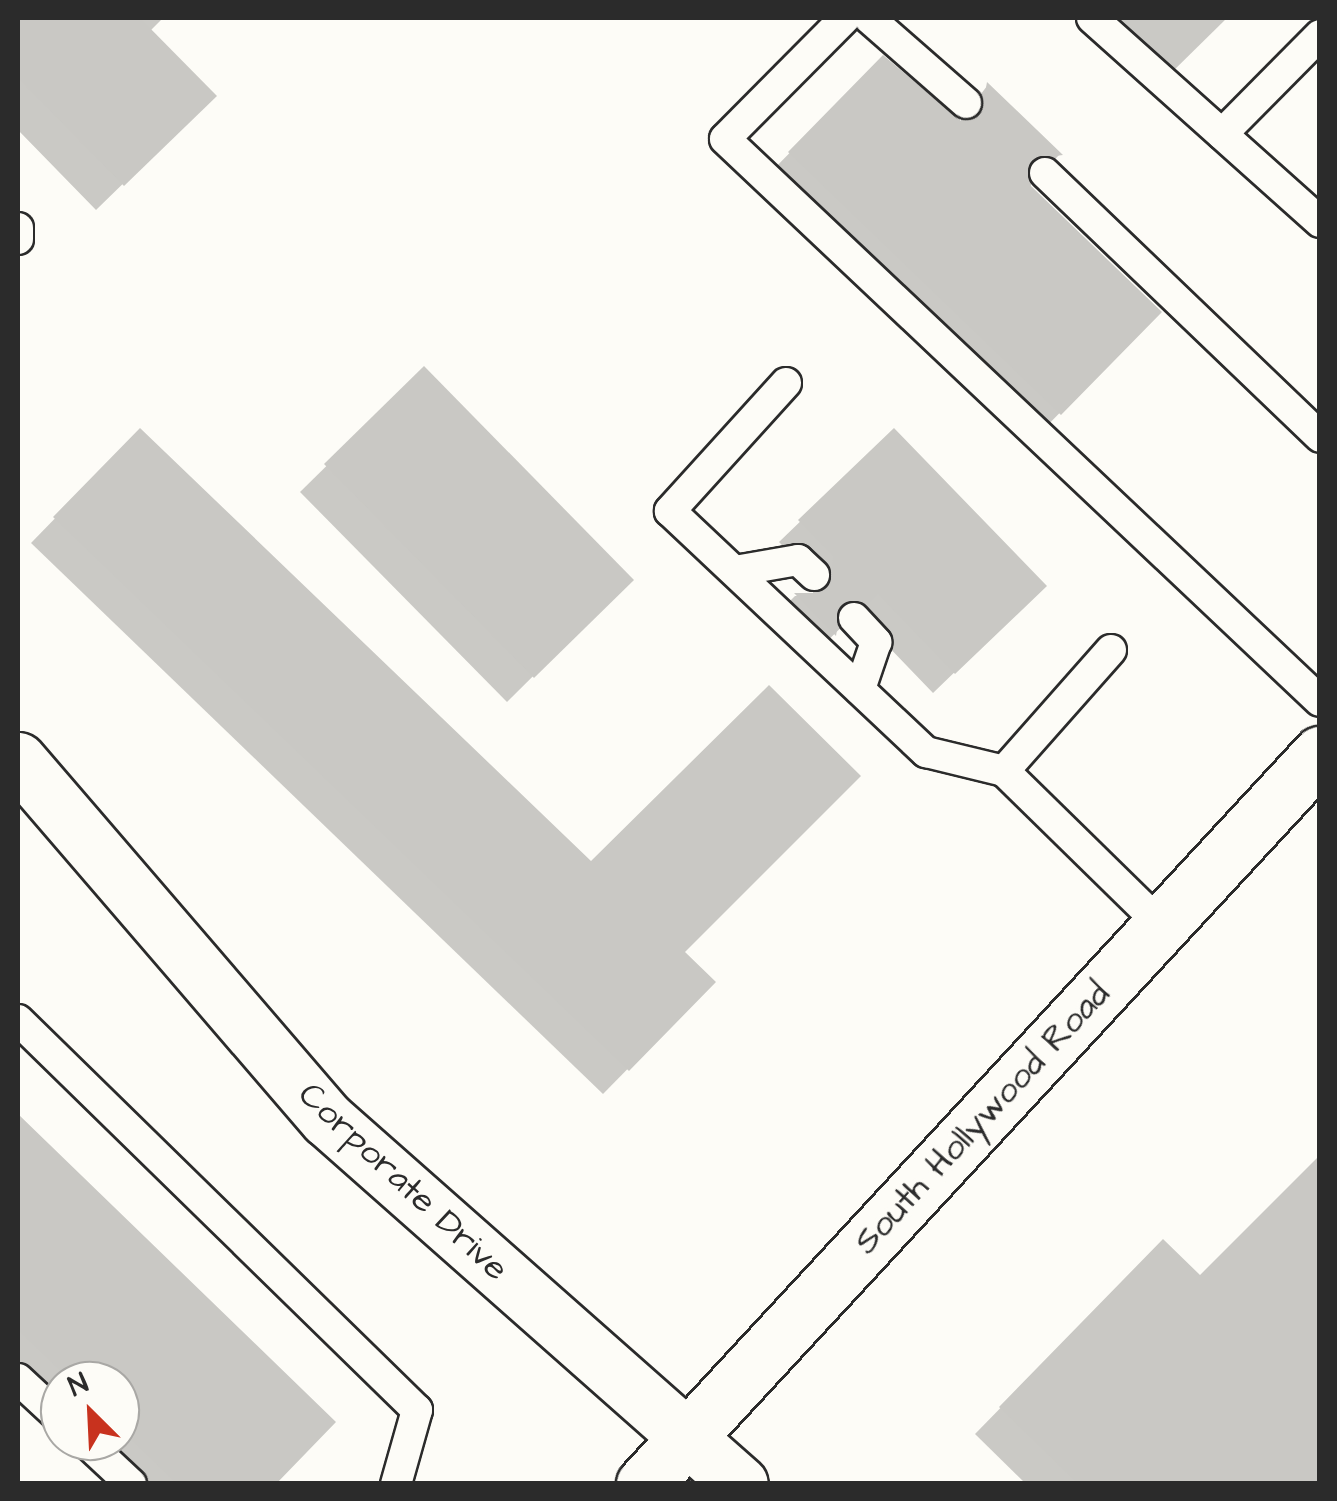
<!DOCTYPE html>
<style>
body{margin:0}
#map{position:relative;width:1337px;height:1501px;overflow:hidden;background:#fdfcf7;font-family:"Architects Daughter",sans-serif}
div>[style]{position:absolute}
.shadow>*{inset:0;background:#0003}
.building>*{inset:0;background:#c9c8c4}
.roads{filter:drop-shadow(2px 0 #2b2b2b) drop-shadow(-2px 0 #2b2b2b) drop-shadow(0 2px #2b2b2b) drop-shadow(0 -2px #2b2b2b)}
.service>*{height:30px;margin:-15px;padding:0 15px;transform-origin:15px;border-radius:15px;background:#fdfcf7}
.tertiary>*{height:55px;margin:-27.5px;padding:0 27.5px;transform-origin:27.5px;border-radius:27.5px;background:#fdfcf7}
.secondary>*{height:55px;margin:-27.5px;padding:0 27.5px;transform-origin:27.5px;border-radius:27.5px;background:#fdfcf7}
span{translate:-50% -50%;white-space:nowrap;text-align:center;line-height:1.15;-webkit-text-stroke:8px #fdfcf7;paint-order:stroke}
.street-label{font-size:35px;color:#2b2b2b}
.frame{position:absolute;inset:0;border:20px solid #2b2b2b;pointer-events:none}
.north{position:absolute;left:40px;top:1361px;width:100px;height:100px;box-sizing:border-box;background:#fdfcf7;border:2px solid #a9a8a5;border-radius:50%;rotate:336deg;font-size:28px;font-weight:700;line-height:40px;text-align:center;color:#2b2b2b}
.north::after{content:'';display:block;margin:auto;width:35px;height:45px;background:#c8321e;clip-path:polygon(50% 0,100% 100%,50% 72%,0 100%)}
</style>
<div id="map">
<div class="shadow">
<i style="clip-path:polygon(18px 18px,163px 18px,150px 31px,213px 96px,96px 210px,18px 130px)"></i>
<i style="clip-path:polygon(1105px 18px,1227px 18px,1166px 78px)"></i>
<i style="clip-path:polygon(883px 58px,959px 123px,987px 86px,1059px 155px,1029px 187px,1159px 312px,1034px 439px,764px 179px)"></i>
<i style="clip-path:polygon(424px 370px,630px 580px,507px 702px,300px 492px)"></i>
<i style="clip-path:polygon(140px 431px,713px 982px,603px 1094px,31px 543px)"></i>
<i style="clip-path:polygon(894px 431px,1044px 586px,933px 693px,856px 613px,814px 654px,776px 615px,795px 596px,813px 595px,813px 577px,779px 542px)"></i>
<i style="clip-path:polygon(18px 1118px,333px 1422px,273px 1484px,136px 1484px,92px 1441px,120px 1441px,120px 1381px,60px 1381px,60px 1411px,18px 1370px)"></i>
<i style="clip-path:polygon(1163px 1242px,1200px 1278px,1320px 1484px,1026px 1484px,975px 1434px)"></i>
</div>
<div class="building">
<i style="clip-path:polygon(18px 18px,140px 18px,217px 96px,124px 186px,18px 78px)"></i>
<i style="clip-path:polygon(883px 55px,961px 121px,981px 115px,987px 82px,1063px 155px,1032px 159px,1031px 186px,1162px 312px,1061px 415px,788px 152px)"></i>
<i style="clip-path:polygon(424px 366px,634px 580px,534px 678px,324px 464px)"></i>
<i style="clip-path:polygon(140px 428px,591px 861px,769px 685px,861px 776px,685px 952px,716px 982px,629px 1071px,53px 517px)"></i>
<i style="clip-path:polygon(894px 428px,1047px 586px,955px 674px,878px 594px,867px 605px,841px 605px,836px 636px,794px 593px,820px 593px,832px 578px,833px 556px,798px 520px)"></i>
<i style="clip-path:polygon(18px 1114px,336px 1422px,276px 1484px,177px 1484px,120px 1429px,120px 1381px,71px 1381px,18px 1330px)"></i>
<i style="clip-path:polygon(1320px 1155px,1320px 1484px,1078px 1484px,999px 1407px,1163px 1239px,1200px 1275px)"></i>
</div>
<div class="roads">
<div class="service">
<i style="left:845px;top:18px;width:170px;rotate:134.8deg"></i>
<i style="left:725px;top:139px;width:818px;rotate:43.37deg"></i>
<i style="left:869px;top:18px;width:129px;rotate:41.2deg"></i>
<i style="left:1092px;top:18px;width:306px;rotate:41.8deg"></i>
<i style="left:1222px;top:134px;width:139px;rotate:-45.3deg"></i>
<i style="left:1045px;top:173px;width:381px;rotate:43.8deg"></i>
<i style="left:18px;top:228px;width:11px;rotate:90deg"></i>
<i style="left:786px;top:383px;width:173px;rotate:132.2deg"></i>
<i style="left:670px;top:511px;width:352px;rotate:43.3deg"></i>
<i style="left:926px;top:752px;width:80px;rotate:13.7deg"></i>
<i style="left:735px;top:571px;width:64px;rotate:-9.9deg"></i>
<i style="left:798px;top:560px;width:22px;rotate:43deg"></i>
<i style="left:854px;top:618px;width:33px;rotate:47deg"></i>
<i style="left:876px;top:642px;width:50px;rotate:108.8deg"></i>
<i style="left:1111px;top:650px;width:162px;rotate:131.5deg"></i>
<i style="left:1004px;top:771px;width:220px;rotate:44.4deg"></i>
<i style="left:18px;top:1020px;width:558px;rotate:44.35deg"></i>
<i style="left:417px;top:1410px;width:77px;rotate:105.8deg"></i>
<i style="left:18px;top:1379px;width:57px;rotate:42.9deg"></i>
<i style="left:85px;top:1441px;width:63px;rotate:43.1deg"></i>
</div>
<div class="tertiary">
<i style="left:18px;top:760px;width:474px;rotate:49.3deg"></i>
<i style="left:327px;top:1119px;width:551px;rotate:41.47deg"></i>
</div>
<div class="secondary">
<i style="left:644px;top:1484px;width:995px;rotate:-47.2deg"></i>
</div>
</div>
<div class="street-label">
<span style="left:982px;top:1118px;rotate:-47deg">South Hollywood Road</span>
<span style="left:403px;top:1182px;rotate:43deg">Corporate Drive</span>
</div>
<div class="frame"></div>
<div class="north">N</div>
</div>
